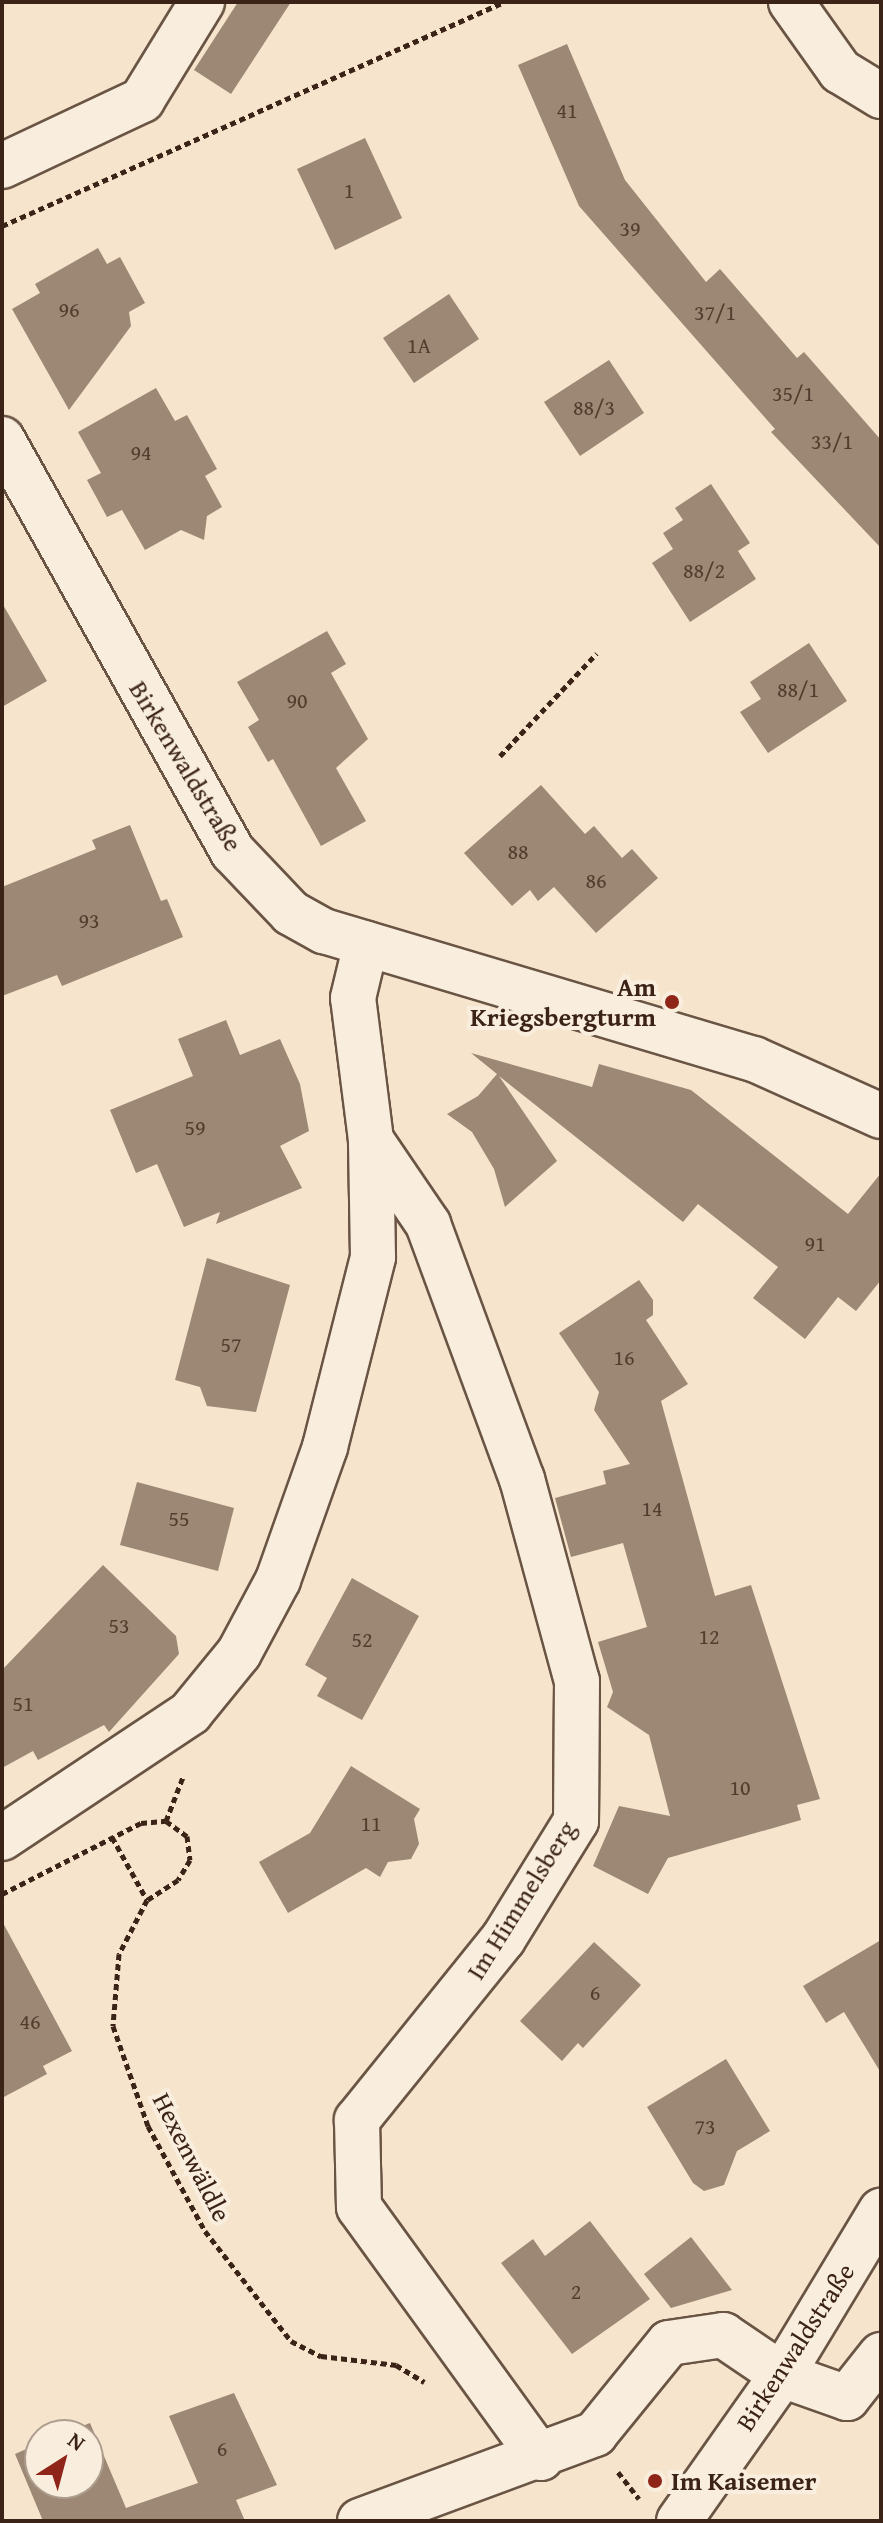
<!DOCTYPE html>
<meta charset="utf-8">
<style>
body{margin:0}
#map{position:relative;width:883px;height:2523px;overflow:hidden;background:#f6e5cc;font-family:"Gentium Book Plus",serif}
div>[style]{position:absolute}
.building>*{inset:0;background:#9c8875}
.path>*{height:5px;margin-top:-2.5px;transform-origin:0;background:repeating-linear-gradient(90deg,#3b2417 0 6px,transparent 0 10px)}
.roads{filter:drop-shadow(2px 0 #6a5444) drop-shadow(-2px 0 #6a5444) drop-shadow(0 2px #6a5444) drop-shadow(0 -2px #6a5444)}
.minor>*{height:44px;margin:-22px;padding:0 22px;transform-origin:22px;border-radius:22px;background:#f9eede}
.tertiary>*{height:44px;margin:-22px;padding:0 22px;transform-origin:22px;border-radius:22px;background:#f9eede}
.dots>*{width:22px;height:22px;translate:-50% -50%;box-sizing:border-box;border:4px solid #f9eede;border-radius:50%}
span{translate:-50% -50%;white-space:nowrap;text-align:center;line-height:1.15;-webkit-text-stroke:8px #f9eede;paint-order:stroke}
.number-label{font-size:22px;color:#533d2e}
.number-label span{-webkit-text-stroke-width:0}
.street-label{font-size:26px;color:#3b2417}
.poi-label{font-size:26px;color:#3b2417;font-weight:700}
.right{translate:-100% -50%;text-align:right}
.left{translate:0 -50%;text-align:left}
.frame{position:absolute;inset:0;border:4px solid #3b2417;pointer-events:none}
.north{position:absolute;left:24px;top:2419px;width:80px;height:80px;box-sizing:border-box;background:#f9eede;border:2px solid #ad9d8e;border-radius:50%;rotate:36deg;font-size:22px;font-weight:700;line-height:32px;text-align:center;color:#3b2417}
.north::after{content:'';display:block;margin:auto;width:28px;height:36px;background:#8f2418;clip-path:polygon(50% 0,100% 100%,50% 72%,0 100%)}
</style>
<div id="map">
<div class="building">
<i style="clip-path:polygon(238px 2px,291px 2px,231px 94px,194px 70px)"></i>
<i style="clip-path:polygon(567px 44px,625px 180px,706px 282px,720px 269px,797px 358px,804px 352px,881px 440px,881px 548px,771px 432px,775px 429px,579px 206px,518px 65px)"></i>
<i style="clip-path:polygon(365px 138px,402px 218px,335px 250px,297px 169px)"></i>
<i style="clip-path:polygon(98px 248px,107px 264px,120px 257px,145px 303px,129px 312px,131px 326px,69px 410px,12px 309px,40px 293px,35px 284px)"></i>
<i style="clip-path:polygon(449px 294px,479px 339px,414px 383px,383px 338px)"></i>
<i style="clip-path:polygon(609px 360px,644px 413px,580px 456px,544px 402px)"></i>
<i style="clip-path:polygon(156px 388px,175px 421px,187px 415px,217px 469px,205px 476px,222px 507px,207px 516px,204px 540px,181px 530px,145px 550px,122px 510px,107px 517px,87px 480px,101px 473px,78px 432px)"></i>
<i style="clip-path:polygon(711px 484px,750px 543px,738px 551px,756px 579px,690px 622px,652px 563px,673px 549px,663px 533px,683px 520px,675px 508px)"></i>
<i style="clip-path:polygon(2px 603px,47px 681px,2px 707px)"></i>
<i style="clip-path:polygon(327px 631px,346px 664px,331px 673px,368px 739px,336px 768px,366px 821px,321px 846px,273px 759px,268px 762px,248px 727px,259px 720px,237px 682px)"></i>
<i style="clip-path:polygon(809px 643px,847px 701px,768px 753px,740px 712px,761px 699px,750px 682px)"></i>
<i style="clip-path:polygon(541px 785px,585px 834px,594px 826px,622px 858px,632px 849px,658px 878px,596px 933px,554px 887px,538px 901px,530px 890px,512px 906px,464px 853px)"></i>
<i style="clip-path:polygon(130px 825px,161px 901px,167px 899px,183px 937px,62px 986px,57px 975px,2px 996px,2px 887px,96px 849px,92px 840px)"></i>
<i style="clip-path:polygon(226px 1020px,240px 1055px,280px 1039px,300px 1084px,309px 1131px,280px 1146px,302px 1188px,216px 1224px,220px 1212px,184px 1227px,157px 1164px,136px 1173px,110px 1110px,193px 1076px,178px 1039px)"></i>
<i style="clip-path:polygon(471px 1053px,592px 1087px,599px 1064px,691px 1090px,848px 1214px,881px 1173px,881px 1280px,856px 1311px,838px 1297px,805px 1339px,753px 1298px,778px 1267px,698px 1204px,683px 1222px,499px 1076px,557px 1161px,505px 1207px,494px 1169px,472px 1132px,447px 1114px,478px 1096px,497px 1074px)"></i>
<i style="clip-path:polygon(207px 1258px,290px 1285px,256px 1412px,207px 1406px,200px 1387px,175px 1380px)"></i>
<i style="clip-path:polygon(639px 1280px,653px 1300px,653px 1315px,646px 1320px,688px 1384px,661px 1401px,715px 1596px,751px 1585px,820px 1799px,797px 1805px,801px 1820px,668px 1858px,648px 1894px,593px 1866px,619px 1806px,670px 1816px,649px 1735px,607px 1707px,613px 1692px,598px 1642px,647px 1627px,623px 1543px,571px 1557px,555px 1498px,606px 1484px,603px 1471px,630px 1464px,594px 1410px,599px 1392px,559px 1333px)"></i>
<i style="clip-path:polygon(137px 1482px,234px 1508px,218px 1571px,120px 1545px)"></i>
<i style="clip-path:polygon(103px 1565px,176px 1636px,179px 1654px,109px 1732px,104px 1725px,38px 1760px,33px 1751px,2px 1768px,2px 1670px)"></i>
<i style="clip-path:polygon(352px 1578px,419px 1616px,362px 1720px,317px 1696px,327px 1678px,305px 1665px)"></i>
<i style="clip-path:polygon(351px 1766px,420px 1809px,414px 1819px,419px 1844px,411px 1859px,388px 1862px,380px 1877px,366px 1868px,288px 1913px,259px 1862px,310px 1833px)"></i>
<i style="clip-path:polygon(2px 1921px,72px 2051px,43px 2066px,47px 2074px,2px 2098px)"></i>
<i style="clip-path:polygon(881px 1940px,881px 2073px,844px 2012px,826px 2023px,803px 1986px)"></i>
<i style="clip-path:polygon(594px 1942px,641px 1985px,583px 2048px,578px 2043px,562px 2061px,520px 2021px)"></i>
<i style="clip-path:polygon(726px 2059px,770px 2131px,737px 2151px,724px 2185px,704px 2191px,693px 2183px,647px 2107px)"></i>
<i style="clip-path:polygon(590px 2221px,650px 2299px,572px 2354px,501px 2263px,533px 2239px,545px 2256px)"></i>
<i style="clip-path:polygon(691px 2237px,732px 2290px,671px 2308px,644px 2274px)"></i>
<i style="clip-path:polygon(234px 2393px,277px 2485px,236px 2500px,245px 2521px,43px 2521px,15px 2454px,40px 2443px,40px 2483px,88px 2483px,88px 2435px,60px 2435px,90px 2423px,126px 2508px,198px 2483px,169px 2416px)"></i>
</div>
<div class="path">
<i style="left:2px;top:226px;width:550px;rotate:-24.05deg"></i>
<i style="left:500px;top:756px;width:141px;rotate:-46.7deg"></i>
<i style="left:166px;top:1821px;width:47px;rotate:-68.9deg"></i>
<i style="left:112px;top:1837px;width:72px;rotate:60.9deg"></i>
<i style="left:2px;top:1894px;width:156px;rotate:-27.1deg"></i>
<i style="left:141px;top:1823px;width:25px;rotate:-5deg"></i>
<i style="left:166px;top:1821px;width:26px;rotate:36deg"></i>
<i style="left:187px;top:1836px;width:24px;rotate:83deg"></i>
<i style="left:190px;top:1860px;width:23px;rotate:121deg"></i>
<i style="left:178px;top:1880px;width:37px;rotate:147deg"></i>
<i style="left:147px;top:1900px;width:61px;rotate:117.4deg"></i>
<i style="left:119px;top:1954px;width:72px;rotate:94.8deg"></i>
<i style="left:113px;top:2026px;width:106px;rotate:70.7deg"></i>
<i style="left:148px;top:2126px;width:119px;rotate:61.5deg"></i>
<i style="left:205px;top:2231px;width:140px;rotate:52deg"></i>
<i style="left:291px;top:2341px;width:34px;rotate:27deg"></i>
<i style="left:321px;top:2356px;width:76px;rotate:6.8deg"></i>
<i style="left:396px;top:2365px;width:33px;rotate:31deg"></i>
<i style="left:618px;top:2472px;width:34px;rotate:52deg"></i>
</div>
<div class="roads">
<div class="minor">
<i style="left:791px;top:2px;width:85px;rotate:54.6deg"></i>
<i style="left:840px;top:71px;width:48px;rotate:31.4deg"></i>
<i style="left:2px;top:166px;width:155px;rotate:-25.2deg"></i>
<i style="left:142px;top:100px;width:115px;rotate:-58.5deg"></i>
<i style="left:371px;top:1140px;width:102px;rotate:55.8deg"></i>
<i style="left:428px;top:1224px;width:272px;rotate:69.8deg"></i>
<i style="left:522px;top:1479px;width:209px;rotate:74.8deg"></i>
<i style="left:577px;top:1681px;width:140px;rotate:90.4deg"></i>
<i style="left:576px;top:1821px;width:139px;rotate:121.7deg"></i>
<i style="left:503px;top:1939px;width:233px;rotate:128.9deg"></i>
<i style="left:357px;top:2120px;width:87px;rotate:88.7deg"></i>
<i style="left:359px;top:2207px;width:310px;rotate:54.1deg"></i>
<i style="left:2px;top:1838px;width:226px;rotate:-33.6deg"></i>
<i style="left:190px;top:1713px;width:77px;rotate:-50.8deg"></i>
<i style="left:239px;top:1653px;width:83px;rotate:-61.9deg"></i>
<i style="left:278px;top:1580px;width:141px;rotate:-70.5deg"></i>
<i style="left:325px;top:1447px;width:196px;rotate:-75.8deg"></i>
<i style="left:373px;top:1257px;width:117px;rotate:-91deg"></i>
<i style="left:371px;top:1140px;width:143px;rotate:-97.2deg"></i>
<i style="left:353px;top:998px;width:56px;rotate:-76.5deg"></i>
<i style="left:360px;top:2521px;width:251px;rotate:-20.3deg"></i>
<i style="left:595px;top:2434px;width:117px;rotate:-50.9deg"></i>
<i style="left:669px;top:2343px;width:55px;rotate:-8.4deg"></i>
<i style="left:723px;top:2335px;width:71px;rotate:34.1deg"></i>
<i style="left:782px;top:2375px;width:69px;rotate:19.5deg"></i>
<i style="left:847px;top:2398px;width:55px;rotate:-51.7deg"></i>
</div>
<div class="tertiary">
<i style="left:2px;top:439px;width:473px;rotate:60.8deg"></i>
<i style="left:233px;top:852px;width:84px;rotate:46.4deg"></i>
<i style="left:291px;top:913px;width:38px;rotate:29deg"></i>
<i style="left:324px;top:931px;width:449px;rotate:16.6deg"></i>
<i style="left:754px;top:1059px;width:139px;rotate:24.2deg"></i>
<i style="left:679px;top:2521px;width:179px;rotate:-54.8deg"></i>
<i style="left:782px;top:2375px;width:192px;rotate:-58.9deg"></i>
</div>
</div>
<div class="dots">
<i style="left:672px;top:1002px;background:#8f2418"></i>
<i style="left:655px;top:2481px;background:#8f2418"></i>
</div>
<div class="number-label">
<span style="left:567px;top:111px">41</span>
<span style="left:349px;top:191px">1</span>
<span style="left:630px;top:229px">39</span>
<span style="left:69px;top:310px">96</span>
<span style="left:715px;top:313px">37/1</span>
<span style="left:419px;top:346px">1A</span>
<span style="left:793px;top:394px">35/1</span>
<span style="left:594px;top:408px">88/3</span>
<span style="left:832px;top:442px">33/1</span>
<span style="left:141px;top:453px">94</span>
<span style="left:704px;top:571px">88/2</span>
<span style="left:798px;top:690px">88/1</span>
<span style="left:297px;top:701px">90</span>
<span style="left:518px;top:852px">88</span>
<span style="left:596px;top:881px">86</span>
<span style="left:89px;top:921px">93</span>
<span style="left:195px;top:1128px">59</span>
<span style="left:815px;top:1244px">91</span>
<span style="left:231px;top:1345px">57</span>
<span style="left:624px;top:1358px">16</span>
<span style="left:652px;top:1509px">14</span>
<span style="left:179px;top:1519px">55</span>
<span style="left:119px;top:1626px">53</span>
<span style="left:709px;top:1637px">12</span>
<span style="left:362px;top:1640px">52</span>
<span style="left:23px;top:1704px">51</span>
<span style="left:740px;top:1788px">10</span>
<span style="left:371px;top:1824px">11</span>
<span style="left:595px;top:1993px">6</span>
<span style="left:30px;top:2022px">46</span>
<span style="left:705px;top:2127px">73</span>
<span style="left:576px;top:2292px">2</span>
<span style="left:222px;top:2449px">6</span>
</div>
<div class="street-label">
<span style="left:186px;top:766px;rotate:59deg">Birkenwaldstraße</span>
<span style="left:521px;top:1900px;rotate:-58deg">Im Himmelsberg</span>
<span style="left:192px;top:2157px;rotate:63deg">Hexenwäldle</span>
<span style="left:795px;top:2347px;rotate:-57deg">Birkenwaldstraße</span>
</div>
<div class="poi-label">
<span class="right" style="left:656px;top:1002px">Am<br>Kriegsbergturm</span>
<span class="left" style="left:671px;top:2481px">Im Kaisemer</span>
</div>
<div class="frame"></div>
<div class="north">N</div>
</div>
